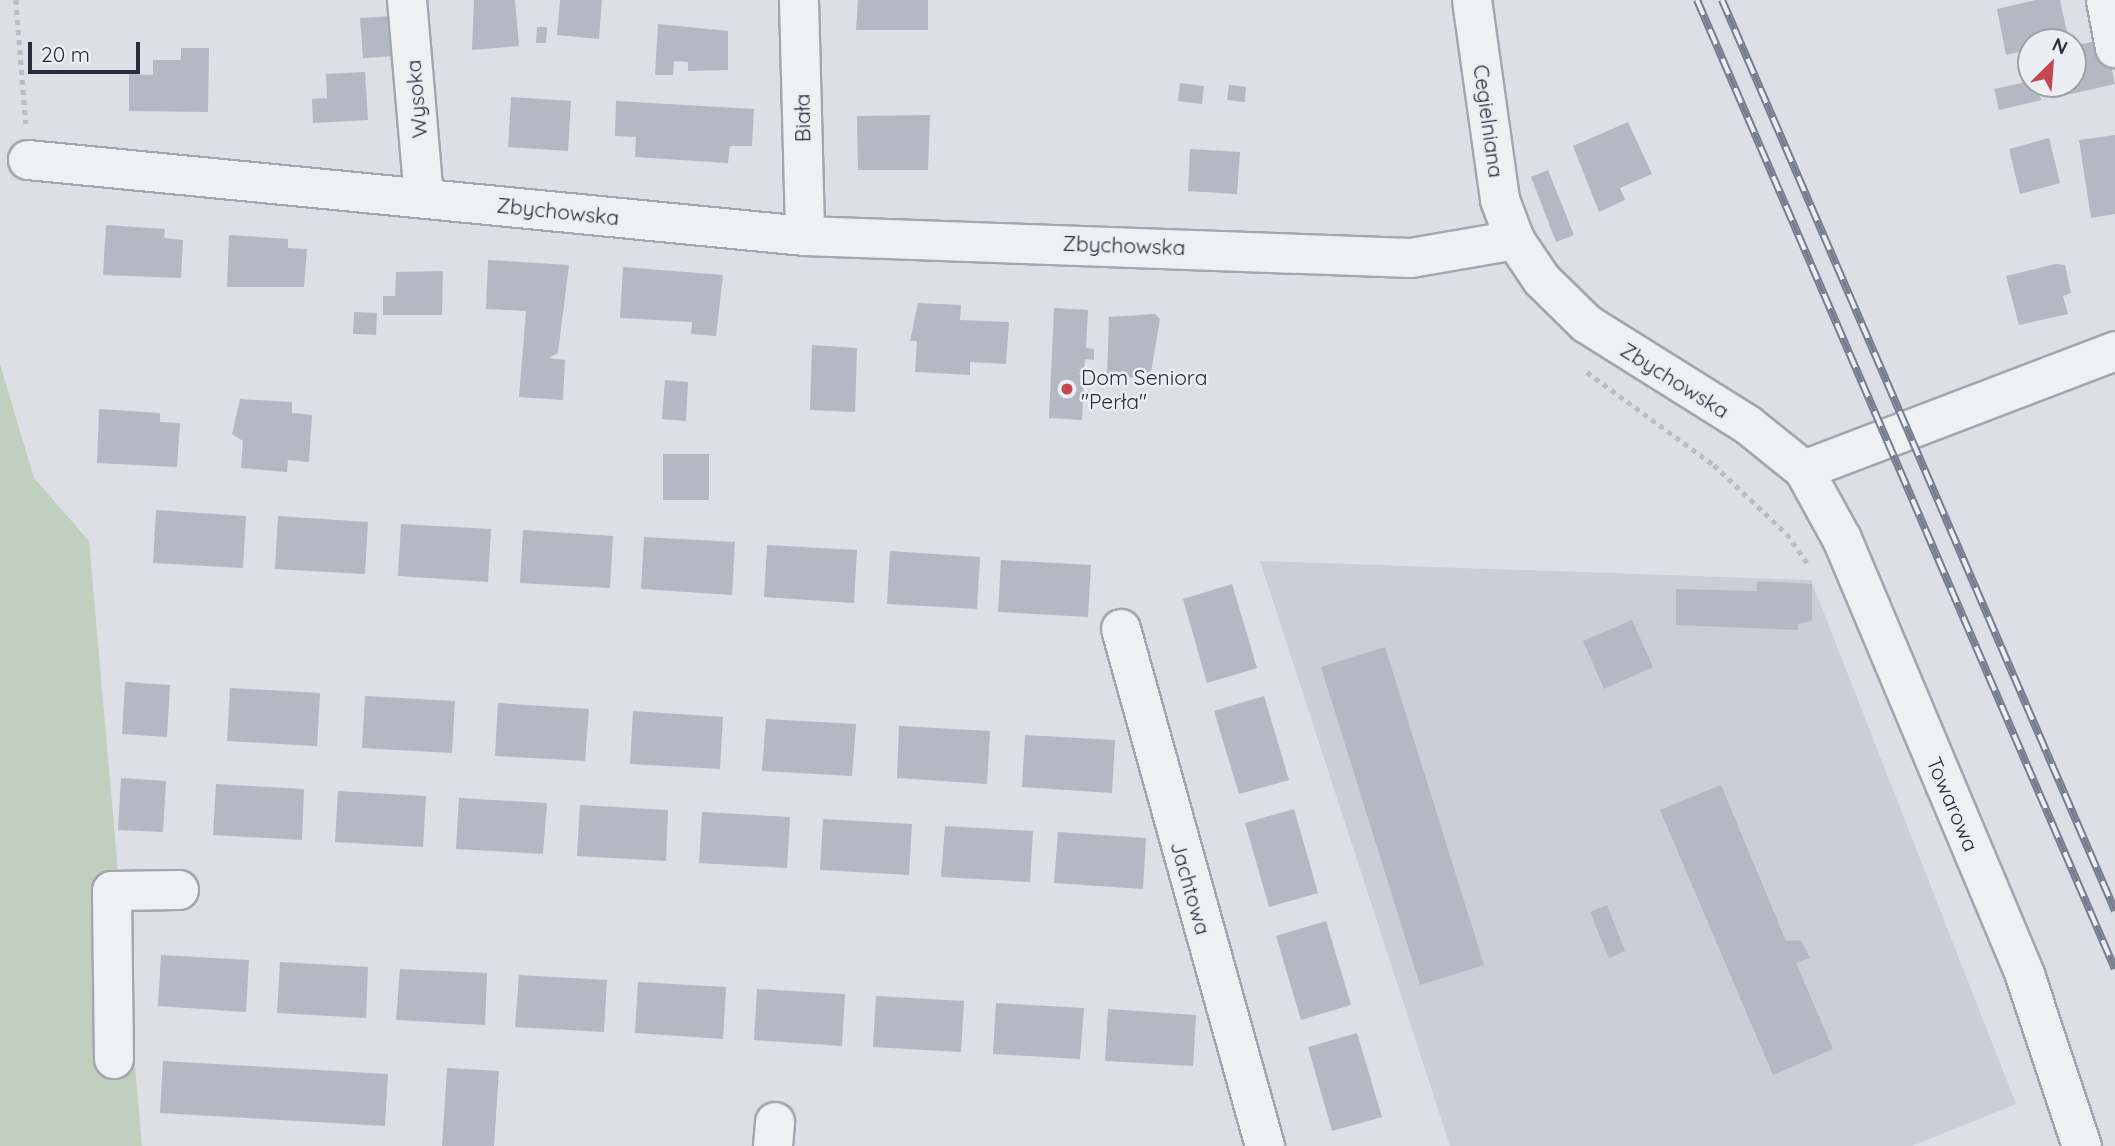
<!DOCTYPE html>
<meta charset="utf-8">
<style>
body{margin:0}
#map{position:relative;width:2115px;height:1146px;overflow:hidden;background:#dcdfe5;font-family:Quicksand,sans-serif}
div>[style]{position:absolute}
.built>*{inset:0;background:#caced6}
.green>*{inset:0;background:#c1cfbe}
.building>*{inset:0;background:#b4b8c2}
.path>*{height:4.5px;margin-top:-2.25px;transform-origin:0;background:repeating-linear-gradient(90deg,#babdc4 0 5px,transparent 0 10px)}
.roads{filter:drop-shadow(2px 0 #a2a6ae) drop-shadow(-2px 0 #a2a6ae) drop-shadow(0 2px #a2a6ae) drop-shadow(0 -2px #a2a6ae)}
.minor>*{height:38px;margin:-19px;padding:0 19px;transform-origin:19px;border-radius:19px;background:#eef0f4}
.rail>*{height:8px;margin-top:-4px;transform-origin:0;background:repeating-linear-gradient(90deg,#ebeef3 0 16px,#777e8e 0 32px);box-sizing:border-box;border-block:2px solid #777e8e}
.dots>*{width:19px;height:19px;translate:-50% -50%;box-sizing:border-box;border:4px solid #ebeef3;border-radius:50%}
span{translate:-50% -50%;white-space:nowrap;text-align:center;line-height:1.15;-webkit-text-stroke:5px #ebeef3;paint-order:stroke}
.street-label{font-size:21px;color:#272d3a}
.poi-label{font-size:21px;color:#272d3a}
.left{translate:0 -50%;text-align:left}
.north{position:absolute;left:2017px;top:28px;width:70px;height:70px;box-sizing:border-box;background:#ebeef3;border:2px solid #9da1a9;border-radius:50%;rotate:25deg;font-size:19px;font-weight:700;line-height:28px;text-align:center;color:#272d3a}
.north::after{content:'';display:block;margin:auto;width:24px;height:32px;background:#c54752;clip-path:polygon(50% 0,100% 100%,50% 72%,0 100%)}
.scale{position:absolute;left:28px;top:42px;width:112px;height:32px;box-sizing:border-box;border:4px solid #272d3a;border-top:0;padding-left:9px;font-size:21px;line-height:24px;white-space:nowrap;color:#272d3a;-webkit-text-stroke:5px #ebeef3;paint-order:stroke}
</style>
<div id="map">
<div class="built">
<i style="clip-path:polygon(1260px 561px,1811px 580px,2016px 1104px,1912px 1146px,1450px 1146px)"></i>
</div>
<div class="green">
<i style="clip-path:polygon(0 364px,34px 478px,89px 541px,142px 1146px,0 1146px)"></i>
</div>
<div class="building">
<i style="clip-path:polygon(474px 0,515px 0,519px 46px,472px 50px)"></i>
<i style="clip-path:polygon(560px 0,602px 0,599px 39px,557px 35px)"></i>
<i style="clip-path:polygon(858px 0,928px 0,928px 30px,856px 30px)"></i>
<i style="clip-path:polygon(2036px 0,2060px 0,2069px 41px,2031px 42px,2031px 49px,2006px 55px,1997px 9px)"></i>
<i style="clip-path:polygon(393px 16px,396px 56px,363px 58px,360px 18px)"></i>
<i style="clip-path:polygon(658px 24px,728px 31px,728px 70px,688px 71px,688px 62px,674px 61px,673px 75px,655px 75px)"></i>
<i style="clip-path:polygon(537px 27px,547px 27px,546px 43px,536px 43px)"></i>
<i style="clip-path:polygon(2105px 39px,2115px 84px,2053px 98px,2050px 84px,2073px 84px,2073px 46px)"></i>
<i style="clip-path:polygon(181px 48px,209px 48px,208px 112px,129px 111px,129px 74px,153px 75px,153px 60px,181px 60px)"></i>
<i style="clip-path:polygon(365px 72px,368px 120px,313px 123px,312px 99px,327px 98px,326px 74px)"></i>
<i style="clip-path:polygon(2031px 81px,2042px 100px,1999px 110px,1994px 89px)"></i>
<i style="clip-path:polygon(1180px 83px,1204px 86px,1202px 104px,1178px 101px)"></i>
<i style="clip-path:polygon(1229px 85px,1246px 87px,1245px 102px,1227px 100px)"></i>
<i style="clip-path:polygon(511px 97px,571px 101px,568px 151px,508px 147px)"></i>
<i style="clip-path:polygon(616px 101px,754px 109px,752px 146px,730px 146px,728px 163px,635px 157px,636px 137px,615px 136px)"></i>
<i style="clip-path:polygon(930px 115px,928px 170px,858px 170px,857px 116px)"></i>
<i style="clip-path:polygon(1628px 122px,1652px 174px,1620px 188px,1625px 200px,1599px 212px,1573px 146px)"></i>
<i style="clip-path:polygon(2115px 135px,2115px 214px,2091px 218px,2079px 140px)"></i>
<i style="clip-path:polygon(2049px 138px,2060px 183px,2020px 194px,2009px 149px)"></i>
<i style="clip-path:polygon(1190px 149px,1240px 152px,1237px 194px,1188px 191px)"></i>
<i style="clip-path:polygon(1548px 170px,1574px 235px,1556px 242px,1531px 177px)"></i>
<i style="clip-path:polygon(106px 225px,165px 229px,164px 238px,183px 240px,181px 278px,103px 275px)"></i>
<i style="clip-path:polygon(229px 235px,288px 239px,288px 248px,307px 249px,304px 287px,227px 287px)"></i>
<i style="clip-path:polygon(488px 260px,569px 265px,558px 353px,549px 358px,565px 360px,563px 400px,519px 397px,526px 311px,486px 309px)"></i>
<i style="clip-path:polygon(2055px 264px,2065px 265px,2071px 293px,2063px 296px,2068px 314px,2019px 325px,2006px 276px)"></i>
<i style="clip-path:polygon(623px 267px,723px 275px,716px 336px,691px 334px,692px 322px,620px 318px)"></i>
<i style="clip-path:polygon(443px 271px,442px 315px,383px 315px,383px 296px,395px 296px,396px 272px)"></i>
<i style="clip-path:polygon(918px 303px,961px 305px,960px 320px,1009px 322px,1006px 364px,970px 362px,970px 375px,915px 372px,917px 341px,910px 341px)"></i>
<i style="clip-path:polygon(1054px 308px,1088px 310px,1086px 348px,1094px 349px,1094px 360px,1085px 359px,1082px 420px,1049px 418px)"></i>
<i style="clip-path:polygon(354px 312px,377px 313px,376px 335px,353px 334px)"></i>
<i style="clip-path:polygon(1155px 314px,1160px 319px,1150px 378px,1107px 376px,1109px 317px)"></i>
<i style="clip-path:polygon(812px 345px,857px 348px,855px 412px,810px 410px)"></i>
<i style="clip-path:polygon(665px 380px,688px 382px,686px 421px,662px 419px)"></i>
<i style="clip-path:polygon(240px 399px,292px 402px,292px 413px,312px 415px,309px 462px,288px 460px,287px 472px,241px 468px,243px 441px,232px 434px)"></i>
<i style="clip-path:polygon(99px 409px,160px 413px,160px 422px,180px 423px,177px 467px,97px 463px)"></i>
<i style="clip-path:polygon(663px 454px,709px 454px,709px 500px,663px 500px)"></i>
<i style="clip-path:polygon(156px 510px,246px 516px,243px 568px,153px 563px)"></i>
<i style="clip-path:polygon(278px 516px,368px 522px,365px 574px,275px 569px)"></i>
<i style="clip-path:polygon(401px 524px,491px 529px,488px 582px,398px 576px)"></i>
<i style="clip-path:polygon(523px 530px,613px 536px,610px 588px,520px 583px)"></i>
<i style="clip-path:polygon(644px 537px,735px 542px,732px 595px,641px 589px)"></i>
<i style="clip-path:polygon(767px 545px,857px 550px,854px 603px,764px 597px)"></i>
<i style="clip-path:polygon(890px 551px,980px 557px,977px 609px,887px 604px)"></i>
<i style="clip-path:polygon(1001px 560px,1091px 565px,1088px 617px,998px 612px)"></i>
<i style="clip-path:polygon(1757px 581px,1812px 584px,1812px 621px,1798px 624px,1798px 630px,1676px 625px,1676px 589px,1757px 591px)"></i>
<i style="clip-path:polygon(1232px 584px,1257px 668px,1207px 683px,1183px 599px)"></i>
<i style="clip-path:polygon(1632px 620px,1653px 667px,1604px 689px,1583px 641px)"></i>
<i style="clip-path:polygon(1385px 647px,1484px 965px,1420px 985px,1321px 667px)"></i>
<i style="clip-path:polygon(125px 682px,170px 685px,167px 737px,122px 734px)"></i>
<i style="clip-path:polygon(230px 688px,320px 693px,317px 746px,227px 741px)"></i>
<i style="clip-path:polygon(365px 696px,455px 701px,452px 753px,362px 748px)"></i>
<i style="clip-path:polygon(1264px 696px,1289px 780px,1239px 794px,1214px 711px)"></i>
<i style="clip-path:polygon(498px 703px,589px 709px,585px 761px,495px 756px)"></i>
<i style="clip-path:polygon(633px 711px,723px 717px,720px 769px,630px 764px)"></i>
<i style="clip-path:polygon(766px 719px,856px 724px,852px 776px,762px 771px)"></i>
<i style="clip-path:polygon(899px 726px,990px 731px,987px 784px,897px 778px)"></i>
<i style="clip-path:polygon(1025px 735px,1115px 740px,1112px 793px,1022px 787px)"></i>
<i style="clip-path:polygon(121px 778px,166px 781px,163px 832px,118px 830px)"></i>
<i style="clip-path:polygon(216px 784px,304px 789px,302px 840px,213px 835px)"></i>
<i style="clip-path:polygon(1721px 785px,1786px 941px,1801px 940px,1810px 958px,1796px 963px,1833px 1049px,1773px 1075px,1660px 810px)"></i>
<i style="clip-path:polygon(338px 791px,426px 796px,423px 847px,335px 842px)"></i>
<i style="clip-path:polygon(459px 798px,547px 803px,543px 854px,456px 849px)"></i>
<i style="clip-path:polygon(580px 805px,668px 810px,666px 861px,577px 856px)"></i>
<i style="clip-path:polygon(1294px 809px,1318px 893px,1269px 907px,1245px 823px)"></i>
<i style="clip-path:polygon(702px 812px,790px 817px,787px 868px,699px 863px)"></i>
<i style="clip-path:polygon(823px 819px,912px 824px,909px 875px,820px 870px)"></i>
<i style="clip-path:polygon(945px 826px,1033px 831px,1030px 882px,941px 877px)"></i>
<i style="clip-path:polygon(1058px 832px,1146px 838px,1143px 889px,1054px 883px)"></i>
<i style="clip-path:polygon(1607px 905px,1625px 951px,1609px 958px,1590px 912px)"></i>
<i style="clip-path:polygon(1326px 921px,1351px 1005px,1301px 1020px,1276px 936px)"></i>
<i style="clip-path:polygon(161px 955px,249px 960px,246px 1012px,158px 1006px)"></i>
<i style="clip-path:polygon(280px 962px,368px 967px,366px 1018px,277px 1013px)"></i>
<i style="clip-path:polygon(400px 969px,487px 973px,485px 1025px,396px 1020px)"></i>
<i style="clip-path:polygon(519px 975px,607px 980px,604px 1032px,515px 1027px)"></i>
<i style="clip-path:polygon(638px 982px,726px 987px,723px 1039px,635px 1033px)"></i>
<i style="clip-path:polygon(757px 989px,845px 994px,842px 1046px,754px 1040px)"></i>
<i style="clip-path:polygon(876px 996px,964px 1001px,961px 1052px,873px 1047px)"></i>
<i style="clip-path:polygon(996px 1003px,1084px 1008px,1080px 1059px,993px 1054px)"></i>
<i style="clip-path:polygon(1108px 1009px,1196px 1015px,1193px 1066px,1105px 1061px)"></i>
<i style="clip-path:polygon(1357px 1033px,1382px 1117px,1332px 1131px,1308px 1047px)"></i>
<i style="clip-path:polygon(163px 1061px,388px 1074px,385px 1126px,160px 1113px)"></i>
<i style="clip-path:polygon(447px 1068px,499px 1071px,494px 1146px,442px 1146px)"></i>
</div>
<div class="path">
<i style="left:16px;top:0;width:124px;rotate:85.4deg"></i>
<i style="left:1587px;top:372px;width:157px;rotate:36.2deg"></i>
<i style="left:1714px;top:465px;width:100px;rotate:43.4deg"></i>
<i style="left:1787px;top:534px;width:38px;rotate:55deg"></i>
</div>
<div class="roads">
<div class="minor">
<i style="left:407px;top:0;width:198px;rotate:85.1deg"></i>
<i style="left:799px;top:0;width:236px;rotate:88.5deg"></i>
<i style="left:1472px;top:0;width:202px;rotate:82deg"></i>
<i style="left:1500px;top:200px;width:43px;rotate:69.4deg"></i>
<i style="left:1515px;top:240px;width:48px;rotate:56deg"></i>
<i style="left:1542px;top:280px;width:63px;rotate:44.4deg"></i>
<i style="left:1587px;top:324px;width:190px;rotate:32.1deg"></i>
<i style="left:1748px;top:425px;width:72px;rotate:38.8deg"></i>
<i style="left:1804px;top:470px;width:79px;rotate:61.2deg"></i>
<i style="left:1842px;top:539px;width:473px;rotate:67.2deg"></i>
<i style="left:2025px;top:975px;width:180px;rotate:71.6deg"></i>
<i style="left:2106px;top:0;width:49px;rotate:79.4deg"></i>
<i style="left:28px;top:160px;width:781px;rotate:5.59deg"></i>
<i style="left:805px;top:236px;width:606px;rotate:2.08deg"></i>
<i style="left:1411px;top:258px;width:106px;rotate:-9.8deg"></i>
<i style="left:1804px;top:470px;width:333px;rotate:-20.9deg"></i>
<i style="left:1121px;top:629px;width:537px;rotate:74.44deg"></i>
<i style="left:114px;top:1059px;width:168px;rotate:-90.7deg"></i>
<i style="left:112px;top:891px;width:67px;rotate:-0.9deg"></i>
<i style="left:773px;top:1146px;width:24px;rotate:-85deg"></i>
</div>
</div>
<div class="rail">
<i style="left:1697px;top:0;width:1055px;rotate:66.67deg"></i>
<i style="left:1722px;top:0;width:992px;rotate:66.66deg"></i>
</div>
<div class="dots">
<i style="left:1067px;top:389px;background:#c54752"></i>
</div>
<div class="street-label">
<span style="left:416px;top:99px;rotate:-95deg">Wysoka</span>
<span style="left:802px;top:118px;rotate:-91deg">Biała</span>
<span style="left:1489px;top:121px;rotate:82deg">Cegielniana</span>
<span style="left:558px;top:211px;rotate:6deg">Zbychowska</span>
<span style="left:1124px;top:245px;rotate:2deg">Zbychowska</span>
<span style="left:1675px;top:380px;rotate:32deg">Zbychowska</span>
<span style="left:1953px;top:804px;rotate:67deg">Towarowa</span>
<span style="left:1191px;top:888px;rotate:74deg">Jachtowa</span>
</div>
<div class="poi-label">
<span class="left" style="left:1081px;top:389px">Dom Seniora<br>"Perła"</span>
</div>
<div class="north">N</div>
<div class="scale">20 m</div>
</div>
